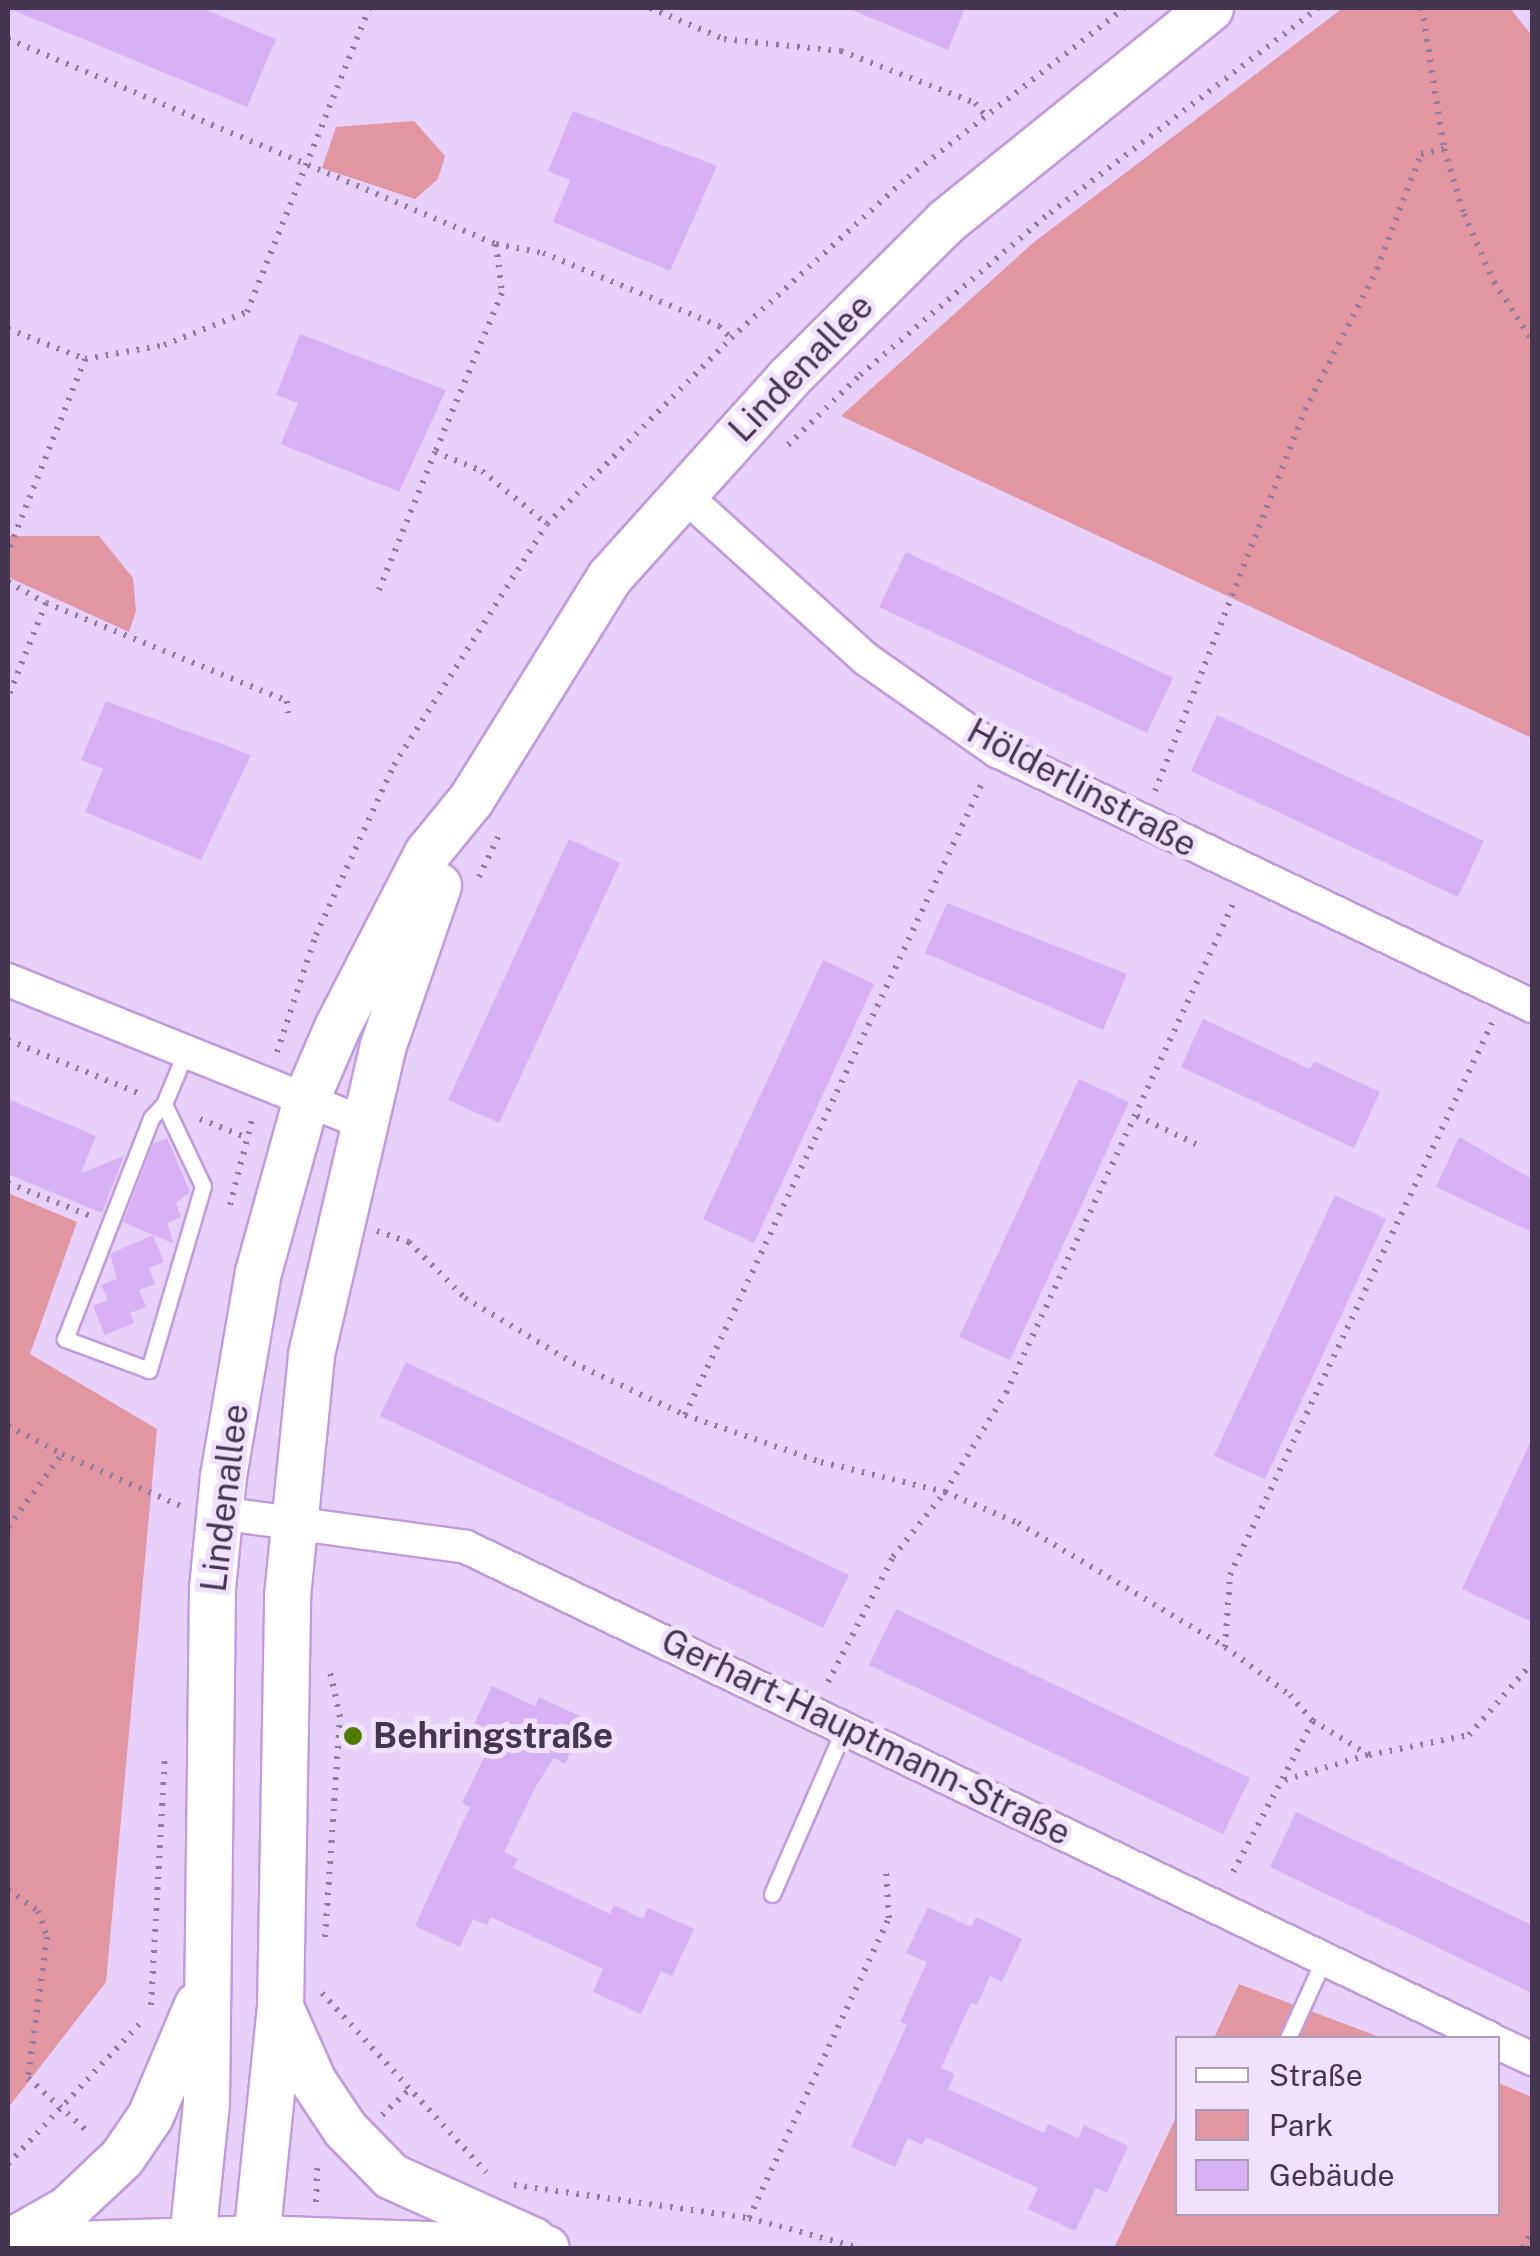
<!DOCTYPE html>
<meta charset="utf-8">
<style>
body{margin:0}
#map{position:relative;width:1540px;height:2256px;overflow:hidden;background:#e7d0f9;font-family:"Public Sans",sans-serif}
div>[style]{position:absolute}
.green>*{inset:0;background:#e196a1}
.building>*{inset:0;background:#d8b1f4}
.path>*{height:6px;margin-top:-3px;transform-origin:0;background:repeating-linear-gradient(90deg,#907d9f 0 2.5px,transparent 0 10.5px)}
.roads{filter:drop-shadow(2px 0 #c19bdd) drop-shadow(-2px 0 #c19bdd) drop-shadow(0 2px #c19bdd) drop-shadow(0 -2px #c19bdd)}
.lane>*{height:15px;margin:-7.5px;padding:0 7.5px;transform-origin:7.5px;border-radius:7.5px;background:#fff}
.street>*{height:32px;margin:-16px;padding:0 16px;transform-origin:16px;border-radius:16px;background:#fff}
.secondary>*{height:45px;margin:-22.5px;padding:0 22.5px;transform-origin:22.5px;border-radius:22.5px;background:#fff}
.dots>*{width:28px;height:28px;translate:-50% -50%;box-sizing:border-box;border:5px solid #f0e1fd;border-radius:50%}
span{translate:-50% -50%;white-space:nowrap;text-align:center;line-height:1.15;-webkit-text-stroke:10px #f0e1fd;paint-order:stroke}
.street-label{font-size:35px;color:#443550}
.poi-label{font-size:35px;color:#443550;font-weight:700}
.left{translate:0 -50%;text-align:left}
.frame{position:absolute;inset:0;border:10px solid #443550;pointer-events:none}
.legend{position:absolute;left:1175px;top:2036px;width:325px;height:180px;box-sizing:border-box;background:#f0e1fd;border:2px solid #ab9cb8;margin:0;padding:12px 18px;list-style:none;font-size:30px;color:#443550}
.legend li{display:flex;align-items:center;gap:20px;height:50px}
.legend b{width:50px;border:2px solid #ab9cb8}
</style>
<div id="map">
<div class="green">
<i style="clip-path:polygon(1343px 8px,1510px 8px,1532px 36px,1532px 738px,841px 416px,1033px 243px)"></i>
<i style="clip-path:polygon(414px 121px,445px 156px,438px 179px,415px 199px,322px 168px,336px 127px)"></i>
<i style="clip-path:polygon(8px 536px,99px 536px,133px 578px,136px 611px,129px 632px,8px 577px)"></i>
<i style="clip-path:polygon(8px 1193px,77px 1222px,30px 1354px,157px 1429px,106px 1982px,8px 2108px)"></i>
<i style="clip-path:polygon(1239px 1984px,1382px 2038px,1214px 2038px)"></i>
<i style="clip-path:polygon(1498px 2083px,1532px 2097px,1532px 2248px,1114px 2248px,1177px 2115px,1178px 2214px,1498px 2214px)"></i>
</div>
<div class="building">
<i style="clip-path:polygon(8px 8px,201px 8px,276px 39px,247px 107px)"></i>
<i style="clip-path:polygon(847px 8px,965px 8px,948px 50px)"></i>
<i style="clip-path:polygon(573px 111px,717px 166px,670px 271px,553px 222px,570px 180px,548px 171px)"></i>
<i style="clip-path:polygon(300px 334px,446px 390px,399px 492px,281px 444px,298px 403px,276px 395px)"></i>
<i style="clip-path:polygon(906px 552px,1173px 678px,1147px 733px,879px 607px)"></i>
<i style="clip-path:polygon(106px 701px,251px 755px,201px 860px,85px 812px,103px 769px,81px 760px)"></i>
<i style="clip-path:polygon(1217px 715px,1484px 841px,1458px 897px,1191px 771px)"></i>
<i style="clip-path:polygon(569px 839px,620px 863px,499px 1123px,448px 1100px)"></i>
<i style="clip-path:polygon(947px 903px,1127px 974px,1103px 1030px,925px 953px)"></i>
<i style="clip-path:polygon(823px 960px,874px 984px,754px 1243px,703px 1219px)"></i>
<i style="clip-path:polygon(1203px 1019px,1310px 1069px,1314px 1061px,1380px 1092px,1354px 1148px,1181px 1067px)"></i>
<i style="clip-path:polygon(1079px 1079px,1129px 1102px,1010px 1360px,959px 1337px)"></i>
<i style="clip-path:polygon(8px 1099px,96px 1136px,81px 1173px,124px 1156px,102px 1213px,8px 1174px)"></i>
<i style="clip-path:polygon(1459px 1137px,1532px 1179px,1532px 1232px,1436px 1187px)"></i>
<i style="clip-path:polygon(167px 1138px,190px 1192px,176px 1203px,181px 1217px,167px 1223px,174px 1244px,123px 1222px,153px 1144px)"></i>
<i style="clip-path:polygon(1335px 1195px,1386px 1219px,1265px 1479px,1214px 1456px)"></i>
<i style="clip-path:polygon(153px 1235px,164px 1262px,149px 1268px,155px 1284px,139px 1290px,146px 1307px,130px 1313px,134px 1323px,105px 1335px,93px 1306px,108px 1300px,101px 1285px,117px 1279px,110px 1254px)"></i>
<i style="clip-path:polygon(406px 1362px,849px 1575px,823px 1628px,380px 1416px)"></i>
<i style="clip-path:polygon(1532px 1439px,1532px 1622px,1462px 1589px)"></i>
<i style="clip-path:polygon(896px 1609px,1250px 1778px,1223px 1834px,869px 1665px)"></i>
<i style="clip-path:polygon(492px 1686px,535px 1706px,539px 1697px,586px 1719px,565px 1764px,554px 1758px,536px 1786px,504px 1852px,518px 1859px,513px 1868px,610px 1914px,614px 1905px,643px 1919px,648px 1908px,694px 1929px,672px 1976px,661px 1971px,641px 2014px,593px 1992px,603px 1969px,491px 1917px,487px 1925px,473px 1919px,460px 1947px,415px 1926px,470px 1807px,462px 1803px,491px 1743px,470px 1733px)"></i>
<i style="clip-path:polygon(1296px 1812px,1532px 1925px,1532px 1993px,1270px 1867px)"></i>
<i style="clip-path:polygon(928px 1907px,971px 1927px,976px 1917px,1022px 1939px,1002px 1982px,990px 1976px,977px 2005px,971px 2003px,941px 2068px,955px 2074px,948px 2089px,1044px 2133px,1048px 2124px,1078px 2138px,1084px 2125px,1128px 2146px,1107px 2193px,1096px 2188px,1075px 2231px,1028px 2209px,1038px 2188px,926px 2137px,922px 2145px,908px 2138px,895px 2167px,851px 2147px,907px 2025px,900px 2022px,927px 1962px,906px 1953px)"></i>
</div>
<div class="path">
<i style="left:650px;top:8px;width:80px;rotate:22.7deg"></i>
<i style="left:724px;top:39px;width:118px;rotate:5.9deg"></i>
<i style="left:841px;top:51px;width:144px;rotate:21.2deg"></i>
<i style="left:975px;top:103px;width:16px;rotate:50deg"></i>
<i style="left:1422px;top:8px;width:143px;rotate:81.1deg"></i>
<i style="left:1444px;top:149px;width:68px;rotate:72.9deg"></i>
<i style="left:1464px;top:214px;width:74px;rotate:66.2deg"></i>
<i style="left:1494px;top:282px;width:69px;rotate:56.8deg"></i>
<i style="left:8px;top:39px;width:529px;rotate:22.79deg"></i>
<i style="left:496px;top:244px;width:48px;rotate:10.8deg"></i>
<i style="left:543px;top:253px;width:191px;rotate:22.5deg"></i>
<i style="left:719px;top:326px;width:17px;rotate:45deg"></i>
<i style="left:496px;top:244px;width:49px;rotate:83deg"></i>
<i style="left:502px;top:293px;width:173px;rotate:112.8deg"></i>
<i style="left:435px;top:452px;width:51px;rotate:22deg"></i>
<i style="left:482px;top:471px;width:84px;rotate:39.2deg"></i>
<i style="left:8px;top:329px;width:83px;rotate:21.3deg"></i>
<i style="left:85px;top:359px;width:208px;rotate:111.8deg"></i>
<i style="left:85px;top:359px;width:80px;rotate:-10deg"></i>
<i style="left:164px;top:345px;width:89px;rotate:-21.7deg"></i>
<i style="left:247px;top:312px;width:328px;rotate:-68.1deg"></i>
<i style="left:788px;top:445px;width:100px;rotate:-44.2deg"></i>
<i style="left:860px;top:375px;width:250px;rotate:-40.5deg"></i>
<i style="left:1050px;top:213px;width:337px;rotate:-37.4deg"></i>
<i style="left:8px;top:582px;width:43px;rotate:28.9deg"></i>
<i style="left:46px;top:603px;width:101px;rotate:112deg"></i>
<i style="left:379px;top:590px;width:149px;rotate:-67.9deg"></i>
<i style="left:46px;top:603px;width:260px;rotate:22.1deg"></i>
<i style="left:287px;top:701px;width:12px;rotate:85deg"></i>
<i style="left:1155px;top:791px;width:409px;rotate:-68.5deg"></i>
<i style="left:1305px;top:410px;width:158px;rotate:-62.9deg"></i>
<i style="left:1377px;top:269px;width:123px;rotate:-69.1deg"></i>
<i style="left:1421px;top:154px;width:24px;rotate:-12deg"></i>
<i style="left:479px;top:877px;width:47px;rotate:-64.5deg"></i>
<i style="left:8px;top:1040px;width:140px;rotate:22.2deg"></i>
<i style="left:277px;top:1052px;width:123px;rotate:-71.6deg"></i>
<i style="left:316px;top:935px;width:187px;rotate:-65.4deg"></i>
<i style="left:394px;top:765px;width:285px;rotate:-57.6deg"></i>
<i style="left:547px;top:524px;width:262px;rotate:-45.3deg"></i>
<i style="left:731px;top:338px;width:239px;rotate:-42.3deg"></i>
<i style="left:908px;top:177px;width:274px;rotate:-38deg"></i>
<i style="left:1137px;top:1116px;width:72px;rotate:25.5deg"></i>
<i style="left:200px;top:1119px;width:48px;rotate:21.8deg"></i>
<i style="left:8px;top:1183px;width:88px;rotate:21.9deg"></i>
<i style="left:230px;top:1205px;width:92px;rotate:-75.5deg"></i>
<i style="left:377px;top:1231px;width:34px;rotate:19deg"></i>
<i style="left:409px;top:1242px;width:79px;rotate:45deg"></i>
<i style="left:465px;top:1298px;width:126px;rotate:31deg"></i>
<i style="left:573px;top:1363px;width:123px;rotate:24.9deg"></i>
<i style="left:685px;top:1415px;width:144px;rotate:19.1deg"></i>
<i style="left:821px;top:1462px;width:128px;rotate:13.6deg"></i>
<i style="left:945px;top:1492px;width:79px;rotate:23deg"></i>
<i style="left:1018px;top:1523px;width:241px;rotate:30.9deg"></i>
<i style="left:1225px;top:1647px;width:81px;rotate:36.4deg"></i>
<i style="left:1290px;top:1695px;width:35px;rotate:49deg"></i>
<i style="left:1313px;top:1721px;width:178px;rotate:117.9deg"></i>
<i style="left:685px;top:1415px;width:703px;rotate:-64.82deg"></i>
<i style="left:8px;top:1426px;width:61px;rotate:27.4deg"></i>
<i style="left:8px;top:1527px;width:91px;rotate:-53.5deg"></i>
<i style="left:62px;top:1454px;width:132px;rotate:23.7deg"></i>
<i style="left:1225px;top:1647px;width:72px;rotate:-86deg"></i>
<i style="left:1230px;top:1575px;width:611px;rotate:-64.61deg"></i>
<i style="left:828px;top:1682px;width:141px;rotate:-62.5deg"></i>
<i style="left:893px;top:1557px;width:83px;rotate:-51.3deg"></i>
<i style="left:945px;top:1492px;width:116px;rotate:-58.4deg"></i>
<i style="left:1006px;top:1393px;width:541px;rotate:-65.09deg"></i>
<i style="left:1313px;top:1721px;width:66px;rotate:31.3deg"></i>
<i style="left:1369px;top:1755px;width:102px;rotate:-11.3deg"></i>
<i style="left:1469px;top:1735px;width:96px;rotate:-48.8deg"></i>
<i style="left:1285px;top:1780px;width:86px;rotate:-17deg"></i>
<i style="left:8px;top:1890px;width:37px;rotate:35deg"></i>
<i style="left:38px;top:1911px;width:28px;rotate:71deg"></i>
<i style="left:47px;top:1937px;width:142px;rotate:97.7deg"></i>
<i style="left:28px;top:2078px;width:81px;rotate:42deg"></i>
<i style="left:325px;top:1937px;width:221px;rotate:-86.1deg"></i>
<i style="left:340px;top:1717px;width:51px;rotate:-102.4deg"></i>
<i style="left:322px;top:1993px;width:243px;rotate:47.5deg"></i>
<i style="left:151px;top:2005px;width:247px;rotate:-86.8deg"></i>
<i style="left:382px;top:2115px;width:35px;rotate:-43deg"></i>
<i style="left:8px;top:2164px;width:199px;rotate:-46.8deg"></i>
<i style="left:514px;top:2185px;width:237px;rotate:8deg"></i>
<i style="left:749px;top:2218px;width:116px;rotate:15deg"></i>
<i style="left:316px;top:2202px;width:34px;rotate:-88deg"></i>
<i style="left:749px;top:2218px;width:331px;rotate:-65deg"></i>
<i style="left:889px;top:1918px;width:46px;rotate:-93.7deg"></i>
<i style="left:1523px;top:2248px;width:20px;rotate:-63deg"></i>
</div>
<div class="roads">
<div class="lane">
<i style="left:164px;top:1104px;width:91px;rotate:64.6deg"></i>
<i style="left:203px;top:1186px;width:192px;rotate:106.4deg"></i>
<i style="left:149px;top:1370px;width:90px;rotate:-159.7deg"></i>
<i style="left:65px;top:1339px;width:237px;rotate:-68.7deg"></i>
<i style="left:151px;top:1118px;width:19px;rotate:-47deg"></i>
<i style="left:164px;top:1104px;width:57px;rotate:-67.5deg"></i>
<i style="left:772px;top:1894px;width:182px;rotate:-66.4deg"></i>
<i style="left:1288px;top:2038px;width:87px;rotate:-65.5deg"></i>
</div>
<div class="street">
<i style="left:682px;top:493px;width:248px;rotate:42.1deg"></i>
<i style="left:866px;top:659px;width:160px;rotate:35.1deg"></i>
<i style="left:997px;top:751px;width:593px;rotate:25.48deg"></i>
<i style="left:8px;top:980px;width:384px;rotate:21.9deg"></i>
<i style="left:219px;top:1513px;width:249px;rotate:7.8deg"></i>
<i style="left:466px;top:1547px;width:1135px;rotate:25.64deg"></i>
<i style="left:1498px;top:2043px;width:38px;rotate:25deg"></i>
</div>
<div class="secondary">
<i style="left:282px;top:2011px;width:77px;rotate:66.1deg"></i>
<i style="left:313px;top:2081px;width:58px;rotate:56.3deg"></i>
<i style="left:345px;top:2129px;width:66px;rotate:45.6deg"></i>
<i style="left:391px;top:2176px;width:156px;rotate:24.3deg"></i>
<i style="left:10px;top:2241px;width:65px;rotate:-29.3deg"></i>
<i style="left:67px;top:2209px;width:76px;rotate:-43.4deg"></i>
<i style="left:122px;top:2157px;width:50px;rotate:-55.7deg"></i>
<i style="left:150px;top:2116px;width:121px;rotate:-67.1deg"></i>
<i style="left:8px;top:2246px;width:248px;rotate:-1.8deg"></i>
<i style="left:256px;top:2238px;width:290px;rotate:2deg"></i>
<i style="left:191px;top:2248px;width:147px;rotate:-84.1deg"></i>
<i style="left:206px;top:2102px;width:514px;rotate:-89.33deg"></i>
<i style="left:212px;top:1588px;width:113px;rotate:-84.4deg"></i>
<i style="left:223px;top:1476px;width:207px;rotate:-80.3deg"></i>
<i style="left:258px;top:1272px;width:180px;rotate:-74.5deg"></i>
<i style="left:306px;top:1099px;width:78px;rotate:-66.7deg"></i>
<i style="left:337px;top:1027px;width:196px;rotate:-62.7deg"></i>
<i style="left:427px;top:853px;width:70px;rotate:-50.8deg"></i>
<i style="left:471px;top:799px;width:263px;rotate:-58.1deg"></i>
<i style="left:610px;top:576px;width:266px;rotate:-48deg"></i>
<i style="left:788px;top:378px;width:223px;rotate:-44.8deg"></i>
<i style="left:946px;top:221px;width:339px;rotate:-38.9deg"></i>
<i style="left:255px;top:2248px;width:241px;rotate:-84.1deg"></i>
<i style="left:280px;top:2008px;width:412px;rotate:-89deg"></i>
<i style="left:287px;top:1596px;width:243px;rotate:-84.3deg"></i>
<i style="left:311px;top:1354px;width:317px;rotate:-76.9deg"></i>
<i style="left:383px;top:1045px;width:169px;rotate:-71deg"></i>
</div>
</div>
<div class="dots">
<i style="left:353px;top:1736px;background:#507d01"></i>
</div>
<div class="street-label">
<span style="left:801px;top:368px;rotate:-46deg">Lindenallee</span>
<span style="left:1082px;top:788px;rotate:28deg">Hölderlinstraße</span>
<span style="left:225px;top:1498px;rotate:-83deg">Lindenallee</span>
<span style="left:866px;top:1737px;rotate:26deg">Gerhart-Hauptmann-Straße</span>
</div>
<div class="poi-label">
<span class="left" style="left:373px;top:1736px">Behringstraße</span>
</div>
<div class="frame"></div>
<ul class="legend">
<li><b style="height:12px;background:#fff"></b>Straße</li>
<li><b style="height:28px;background:#e196a1"></b>Park</li>
<li><b style="height:28px;background:#d8b1f4"></b>Gebäude</li>
</ul>
</div>
